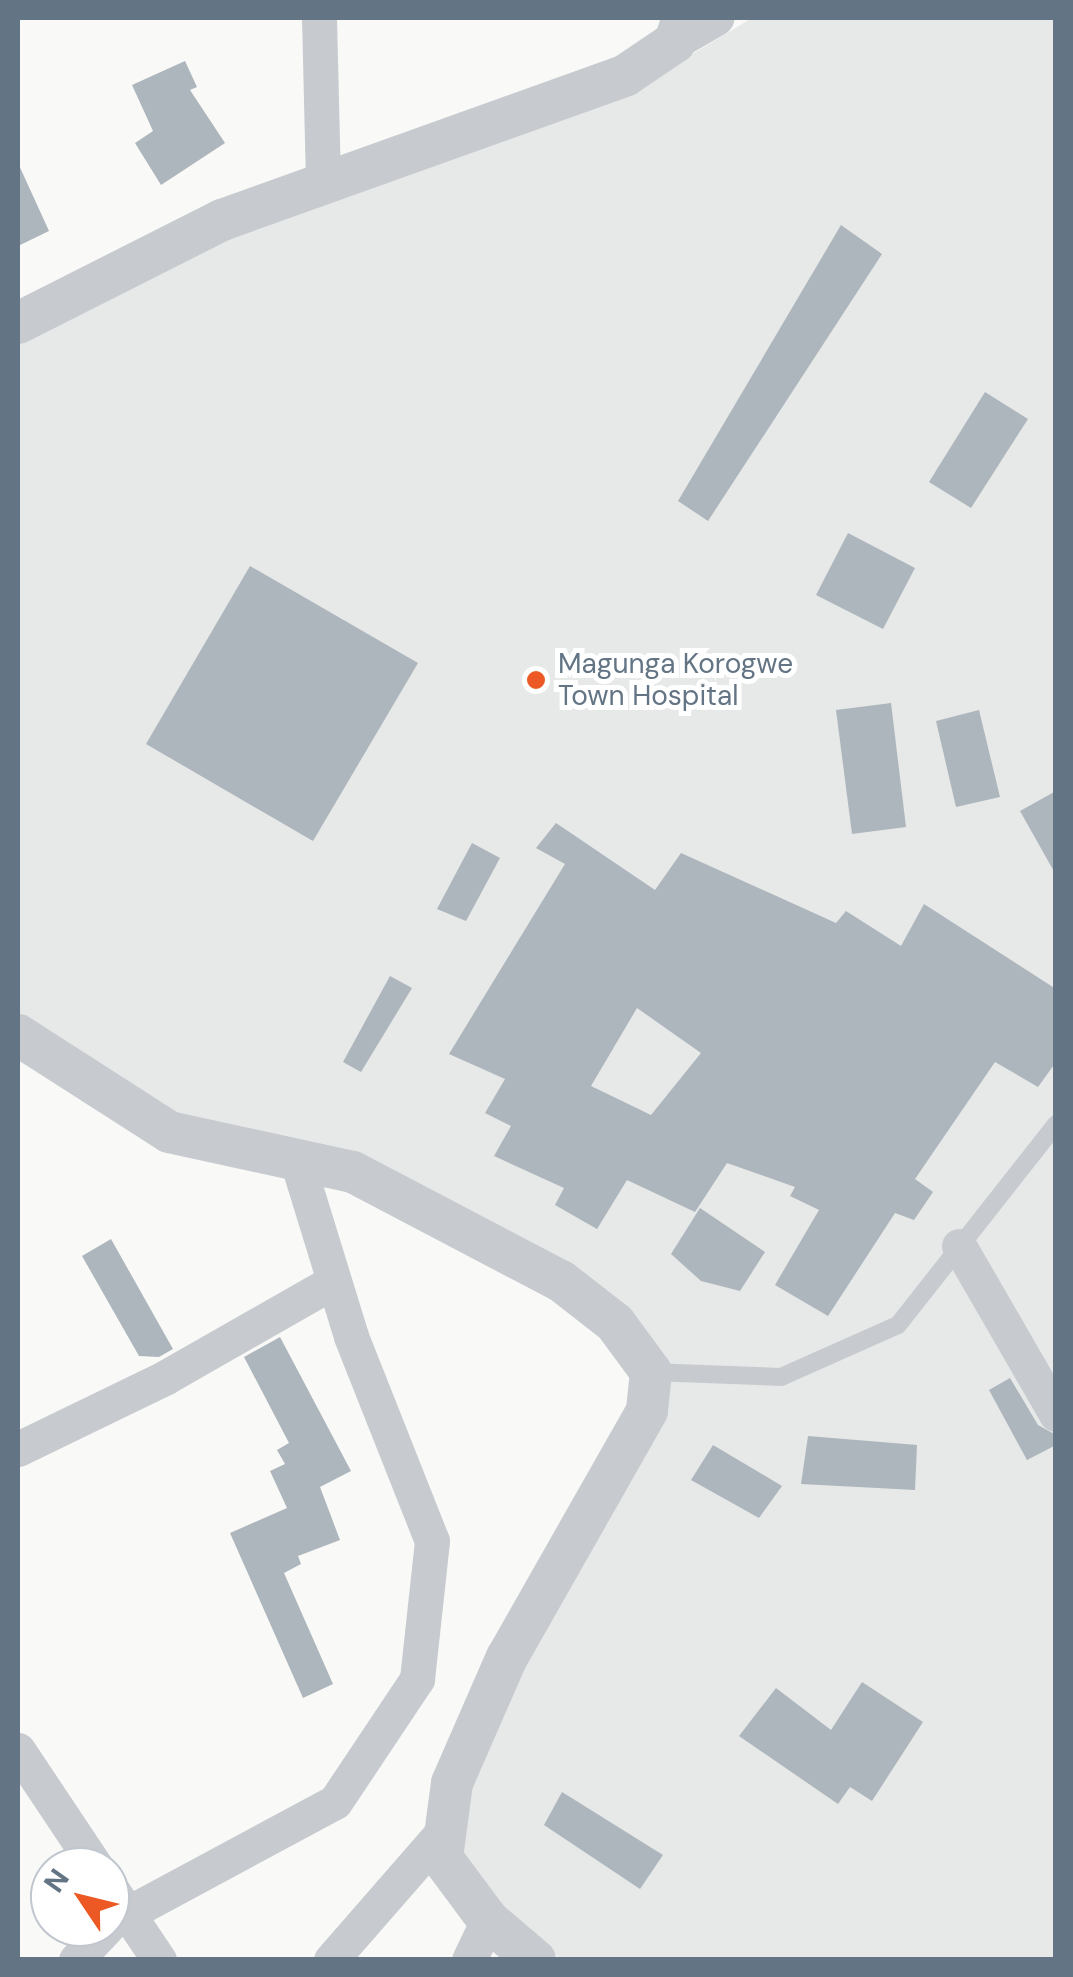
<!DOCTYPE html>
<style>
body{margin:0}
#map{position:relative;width:1073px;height:1977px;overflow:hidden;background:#f9f9f7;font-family:"DM Sans",sans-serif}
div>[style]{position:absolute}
.built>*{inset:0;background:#e7e8e8}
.building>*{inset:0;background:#adb6bc}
.service>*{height:18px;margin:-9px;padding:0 9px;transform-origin:9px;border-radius:9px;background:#c7cbcf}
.minor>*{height:35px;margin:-17.5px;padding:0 17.5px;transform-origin:17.5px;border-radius:17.5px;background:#c7cbcf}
.tertiary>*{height:42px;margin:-21px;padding:0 21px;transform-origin:21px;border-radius:21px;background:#c7cbcf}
.dots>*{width:28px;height:28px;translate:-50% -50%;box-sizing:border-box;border:5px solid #fff;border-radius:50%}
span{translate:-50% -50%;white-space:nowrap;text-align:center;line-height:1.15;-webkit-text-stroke:10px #fff;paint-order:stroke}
.poi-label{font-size:28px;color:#637484}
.left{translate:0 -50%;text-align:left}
.frame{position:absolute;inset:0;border:20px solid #637484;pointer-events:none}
.north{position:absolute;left:30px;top:1847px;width:100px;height:100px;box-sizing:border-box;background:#fff;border:2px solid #c1c7ce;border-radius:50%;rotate:305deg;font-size:28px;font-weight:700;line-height:40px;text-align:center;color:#637484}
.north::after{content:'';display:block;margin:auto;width:35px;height:45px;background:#ed5924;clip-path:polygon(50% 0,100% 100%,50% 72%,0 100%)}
</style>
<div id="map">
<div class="built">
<i style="clip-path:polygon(752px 18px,1055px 18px,1055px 1959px,561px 1959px,499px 1909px,459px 1854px,467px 1787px,521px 1664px,663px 1417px,627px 1311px,176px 1117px,18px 1015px,18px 345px,228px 234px,633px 90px)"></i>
</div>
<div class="building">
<i style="clip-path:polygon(185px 61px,197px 87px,190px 90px,225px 143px,161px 185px,135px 143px,153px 131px,132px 85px)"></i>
<i style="clip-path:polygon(18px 163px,49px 231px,18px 246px)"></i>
<i style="clip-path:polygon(841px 225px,882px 254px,708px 521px,678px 501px)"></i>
<i style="clip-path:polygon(985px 392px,1028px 419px,971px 508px,929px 482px)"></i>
<i style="clip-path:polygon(848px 533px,915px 568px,883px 629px,816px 595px)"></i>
<i style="clip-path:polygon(250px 566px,418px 663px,313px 841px,146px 744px)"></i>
<i style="clip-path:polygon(891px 703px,906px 827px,852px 834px,836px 710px)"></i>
<i style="clip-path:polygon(979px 710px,1000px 797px,956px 807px,936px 721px)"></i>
<i style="clip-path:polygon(1056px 791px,1056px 875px,1020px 811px)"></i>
<i style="clip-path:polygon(evenodd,556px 823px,655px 890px,681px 853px,836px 923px,846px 911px,901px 946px,924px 904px,1056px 989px,1056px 1062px,1038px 1087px,995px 1062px,915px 1179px,933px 1192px,914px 1220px,895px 1213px,828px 1316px,775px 1285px,819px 1210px,790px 1196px,795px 1187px,727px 1163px,695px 1212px,627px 1180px,597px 1229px,555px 1205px,564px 1188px,494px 1156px,511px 1126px,485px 1113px,505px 1079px,449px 1054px,565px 864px,536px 848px,556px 823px,637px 1008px,701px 1053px,651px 1115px,591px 1086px,637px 1008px)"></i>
<i style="clip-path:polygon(472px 843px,500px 858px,466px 921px,437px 909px)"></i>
<i style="clip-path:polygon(390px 976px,412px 988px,361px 1072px,343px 1062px)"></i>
<i style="clip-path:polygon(700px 1208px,765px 1252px,740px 1291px,701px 1281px,671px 1254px)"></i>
<i style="clip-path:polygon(111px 1239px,173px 1349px,159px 1357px,139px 1356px,82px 1256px)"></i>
<i style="clip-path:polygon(280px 1337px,351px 1471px,320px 1487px,340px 1540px,298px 1556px,301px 1564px,284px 1573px,333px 1684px,303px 1698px,230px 1533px,287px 1508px,270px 1471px,285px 1464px,277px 1450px,289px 1443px,244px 1357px)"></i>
<i style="clip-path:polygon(1010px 1378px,1038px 1425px,1056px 1435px,1056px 1445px,1027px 1460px,989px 1390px)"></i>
<i style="clip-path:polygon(808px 1436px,917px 1445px,915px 1490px,801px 1484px)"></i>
<i style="clip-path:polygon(713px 1445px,782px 1486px,759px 1518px,691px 1480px)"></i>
<i style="clip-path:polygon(862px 1682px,923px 1722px,872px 1801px,850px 1787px,838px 1804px,739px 1736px,776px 1688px,831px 1730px)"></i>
<i style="clip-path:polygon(562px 1792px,663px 1855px,640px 1889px,544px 1825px)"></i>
</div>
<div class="service">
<i style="left:651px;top:1372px;width:130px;rotate:2.2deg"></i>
<i style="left:781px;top:1377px;width:128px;rotate:-24deg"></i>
<i style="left:898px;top:1325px;width:256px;rotate:-51.8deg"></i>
</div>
<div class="minor">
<i style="left:319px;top:18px;width:161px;rotate:88.6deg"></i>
<i style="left:675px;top:42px;width:48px;rotate:-30.3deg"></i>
<i style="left:959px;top:1246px;width:194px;rotate:60deg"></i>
<i style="left:18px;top:1449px;width:165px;rotate:-25.9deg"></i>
<i style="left:166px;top:1377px;width:193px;rotate:-29.7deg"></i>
<i style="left:18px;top:1750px;width:141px;rotate:56.3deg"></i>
<i style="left:110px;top:1887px;width:88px;rotate:56.1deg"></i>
<i style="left:110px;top:1923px;width:255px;rotate:-28.3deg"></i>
<i style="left:335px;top:1802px;width:148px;rotate:-56.3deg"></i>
<i style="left:417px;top:1679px;width:139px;rotate:-83.8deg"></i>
<i style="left:432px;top:1541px;width:220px;rotate:-111.6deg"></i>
<i style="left:351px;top:1336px;width:184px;rotate:-107.1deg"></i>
<i style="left:76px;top:1960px;width:45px;rotate:-46.8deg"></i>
<i style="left:331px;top:1960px;width:175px;rotate:-48.9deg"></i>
<i style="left:469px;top:1960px;width:44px;rotate:-64.6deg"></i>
</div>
<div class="tertiary">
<i style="left:18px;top:323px;width:229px;rotate:-26.8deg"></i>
<i style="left:222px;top:220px;width:429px;rotate:-19.7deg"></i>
<i style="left:626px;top:75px;width:59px;rotate:-34deg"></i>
<i style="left:675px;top:42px;width:25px;rotate:-72deg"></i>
<i style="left:18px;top:1035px;width:179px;rotate:32.7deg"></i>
<i style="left:169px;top:1132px;width:188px;rotate:12.3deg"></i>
<i style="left:353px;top:1172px;width:235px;rotate:27.7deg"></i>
<i style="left:561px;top:1281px;width:68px;rotate:37.9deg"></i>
<i style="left:615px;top:1323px;width:61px;rotate:53.7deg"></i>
<i style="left:651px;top:1372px;width:39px;rotate:96deg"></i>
<i style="left:647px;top:1411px;width:283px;rotate:119.6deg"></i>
<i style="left:507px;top:1657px;width:137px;rotate:113.6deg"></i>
<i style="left:452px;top:1783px;width:76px;rotate:97.6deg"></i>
<i style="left:442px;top:1858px;width:77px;rotate:53.4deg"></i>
<i style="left:488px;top:1920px;width:62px;rotate:40.4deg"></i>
</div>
<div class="dots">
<i style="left:536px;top:680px;background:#ed5924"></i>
</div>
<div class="poi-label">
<span class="left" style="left:558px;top:680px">Magunga Korogwe<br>Town Hospital</span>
</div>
<div class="frame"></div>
<div class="north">N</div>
</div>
